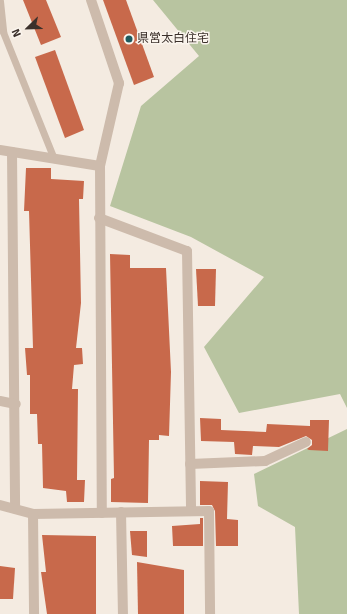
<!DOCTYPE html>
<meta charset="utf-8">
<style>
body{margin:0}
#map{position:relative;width:347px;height:614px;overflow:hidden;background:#f4ebe1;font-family:Signika,"Noto Sans JP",sans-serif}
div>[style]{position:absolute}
.green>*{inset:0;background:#b8c4a0}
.building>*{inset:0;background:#c8694b}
.service>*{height:7px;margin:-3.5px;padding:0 3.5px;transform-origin:3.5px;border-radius:3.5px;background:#cdbbac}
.minor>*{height:10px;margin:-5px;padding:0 5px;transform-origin:5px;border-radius:5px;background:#cdbbac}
.dots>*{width:11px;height:11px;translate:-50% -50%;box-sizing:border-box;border:2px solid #fbf5ee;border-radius:50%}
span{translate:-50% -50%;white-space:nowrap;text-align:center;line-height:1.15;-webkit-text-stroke:3px #fbf5ee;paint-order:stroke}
.poi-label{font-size:12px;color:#3b302b}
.left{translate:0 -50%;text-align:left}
.north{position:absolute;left:8px;top:8px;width:40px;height:40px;-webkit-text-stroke:3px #fbf5ee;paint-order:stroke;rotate:247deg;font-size:11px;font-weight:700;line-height:16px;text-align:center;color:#3b302b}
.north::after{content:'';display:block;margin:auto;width:14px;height:18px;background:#3b302b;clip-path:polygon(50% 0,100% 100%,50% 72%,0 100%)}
</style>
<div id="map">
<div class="green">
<i style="clip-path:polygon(153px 0,347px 0,347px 408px,340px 394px,239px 413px,204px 347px,264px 277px,191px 237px,110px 206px,141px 106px,199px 56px)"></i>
<i style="clip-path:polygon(347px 429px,347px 614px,299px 614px,295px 527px,258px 506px,254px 474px)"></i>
</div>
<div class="building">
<i style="clip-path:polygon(23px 0,46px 0,61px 37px,41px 45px)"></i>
<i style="clip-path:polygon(103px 0,126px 0,154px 77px,134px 85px)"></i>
<i style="clip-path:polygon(55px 50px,84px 130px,65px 138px,35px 57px)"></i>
<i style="clip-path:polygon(26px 168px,51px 168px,51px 179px,84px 181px,83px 199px,79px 199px,81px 303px,76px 348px,82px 348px,83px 364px,74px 365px,72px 389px,78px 389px,77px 480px,85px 480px,84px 502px,67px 502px,66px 491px,43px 488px,42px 444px,38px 444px,37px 414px,30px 414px,30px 375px,27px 375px,25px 348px,33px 348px,29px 211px,24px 211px)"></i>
<i style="clip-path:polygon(110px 254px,130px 255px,130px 268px,166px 268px,171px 372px,169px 436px,159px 435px,159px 440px,149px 440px,148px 503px,111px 502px,111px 479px,114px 478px)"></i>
<i style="clip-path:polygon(196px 269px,216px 269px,215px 306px,198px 306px)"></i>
<i style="clip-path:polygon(200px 418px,221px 419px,221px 430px,266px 432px,267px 424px,310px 426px,310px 420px,329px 420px,328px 451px,309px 450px,307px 449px,312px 445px,312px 440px,306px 436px,279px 447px,253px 446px,252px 455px,235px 454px,234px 442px,201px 441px)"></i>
<i style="clip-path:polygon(200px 481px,228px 482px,227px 519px,238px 520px,238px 546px,216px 546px,215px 511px,212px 505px,200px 505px)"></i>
<i style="clip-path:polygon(200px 518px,203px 518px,203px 546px,173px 546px,172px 526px,200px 524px)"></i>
<i style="clip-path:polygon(130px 531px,147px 531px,147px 557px,132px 555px)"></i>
<i style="clip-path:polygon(42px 535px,96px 536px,96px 614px,47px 614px,41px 572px,46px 572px)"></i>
<i style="clip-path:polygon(137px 562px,184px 570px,184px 614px,138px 614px)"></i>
<i style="clip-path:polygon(0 566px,15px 568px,13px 599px,0 599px)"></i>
</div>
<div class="service">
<i style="left:0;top:1px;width:31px;rotate:84deg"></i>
<i style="left:3px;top:32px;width:137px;rotate:68.1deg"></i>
</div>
<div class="minor">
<i style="left:91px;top:0;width:88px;rotate:71.4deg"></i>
<i style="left:119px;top:83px;width:85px;rotate:102.9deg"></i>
<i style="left:100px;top:166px;width:347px;rotate:89.7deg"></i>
<i style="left:0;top:150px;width:101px;rotate:9.1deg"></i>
<i style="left:12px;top:152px;width:355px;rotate:89.5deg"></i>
<i style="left:99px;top:218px;width:94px;rotate:20.6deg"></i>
<i style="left:187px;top:251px;width:260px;rotate:89.1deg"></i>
<i style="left:0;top:401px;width:16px;rotate:11deg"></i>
<i style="left:190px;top:464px;width:75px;rotate:-2.3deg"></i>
<i style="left:265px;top:461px;width:45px;rotate:-24.9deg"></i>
<i style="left:0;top:505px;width:34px;rotate:15deg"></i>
<i style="left:33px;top:514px;width:176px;rotate:-1deg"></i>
<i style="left:209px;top:511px;width:103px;rotate:89.4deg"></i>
<i style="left:121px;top:512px;width:102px;rotate:88.9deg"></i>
<i style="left:33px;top:514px;width:100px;rotate:89.4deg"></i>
</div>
<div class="dots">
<i style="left:129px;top:39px;background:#1f5a5e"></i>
</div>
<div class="poi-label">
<span class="left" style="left:137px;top:39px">県営太白住宅</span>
</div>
<div class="north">N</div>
</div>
